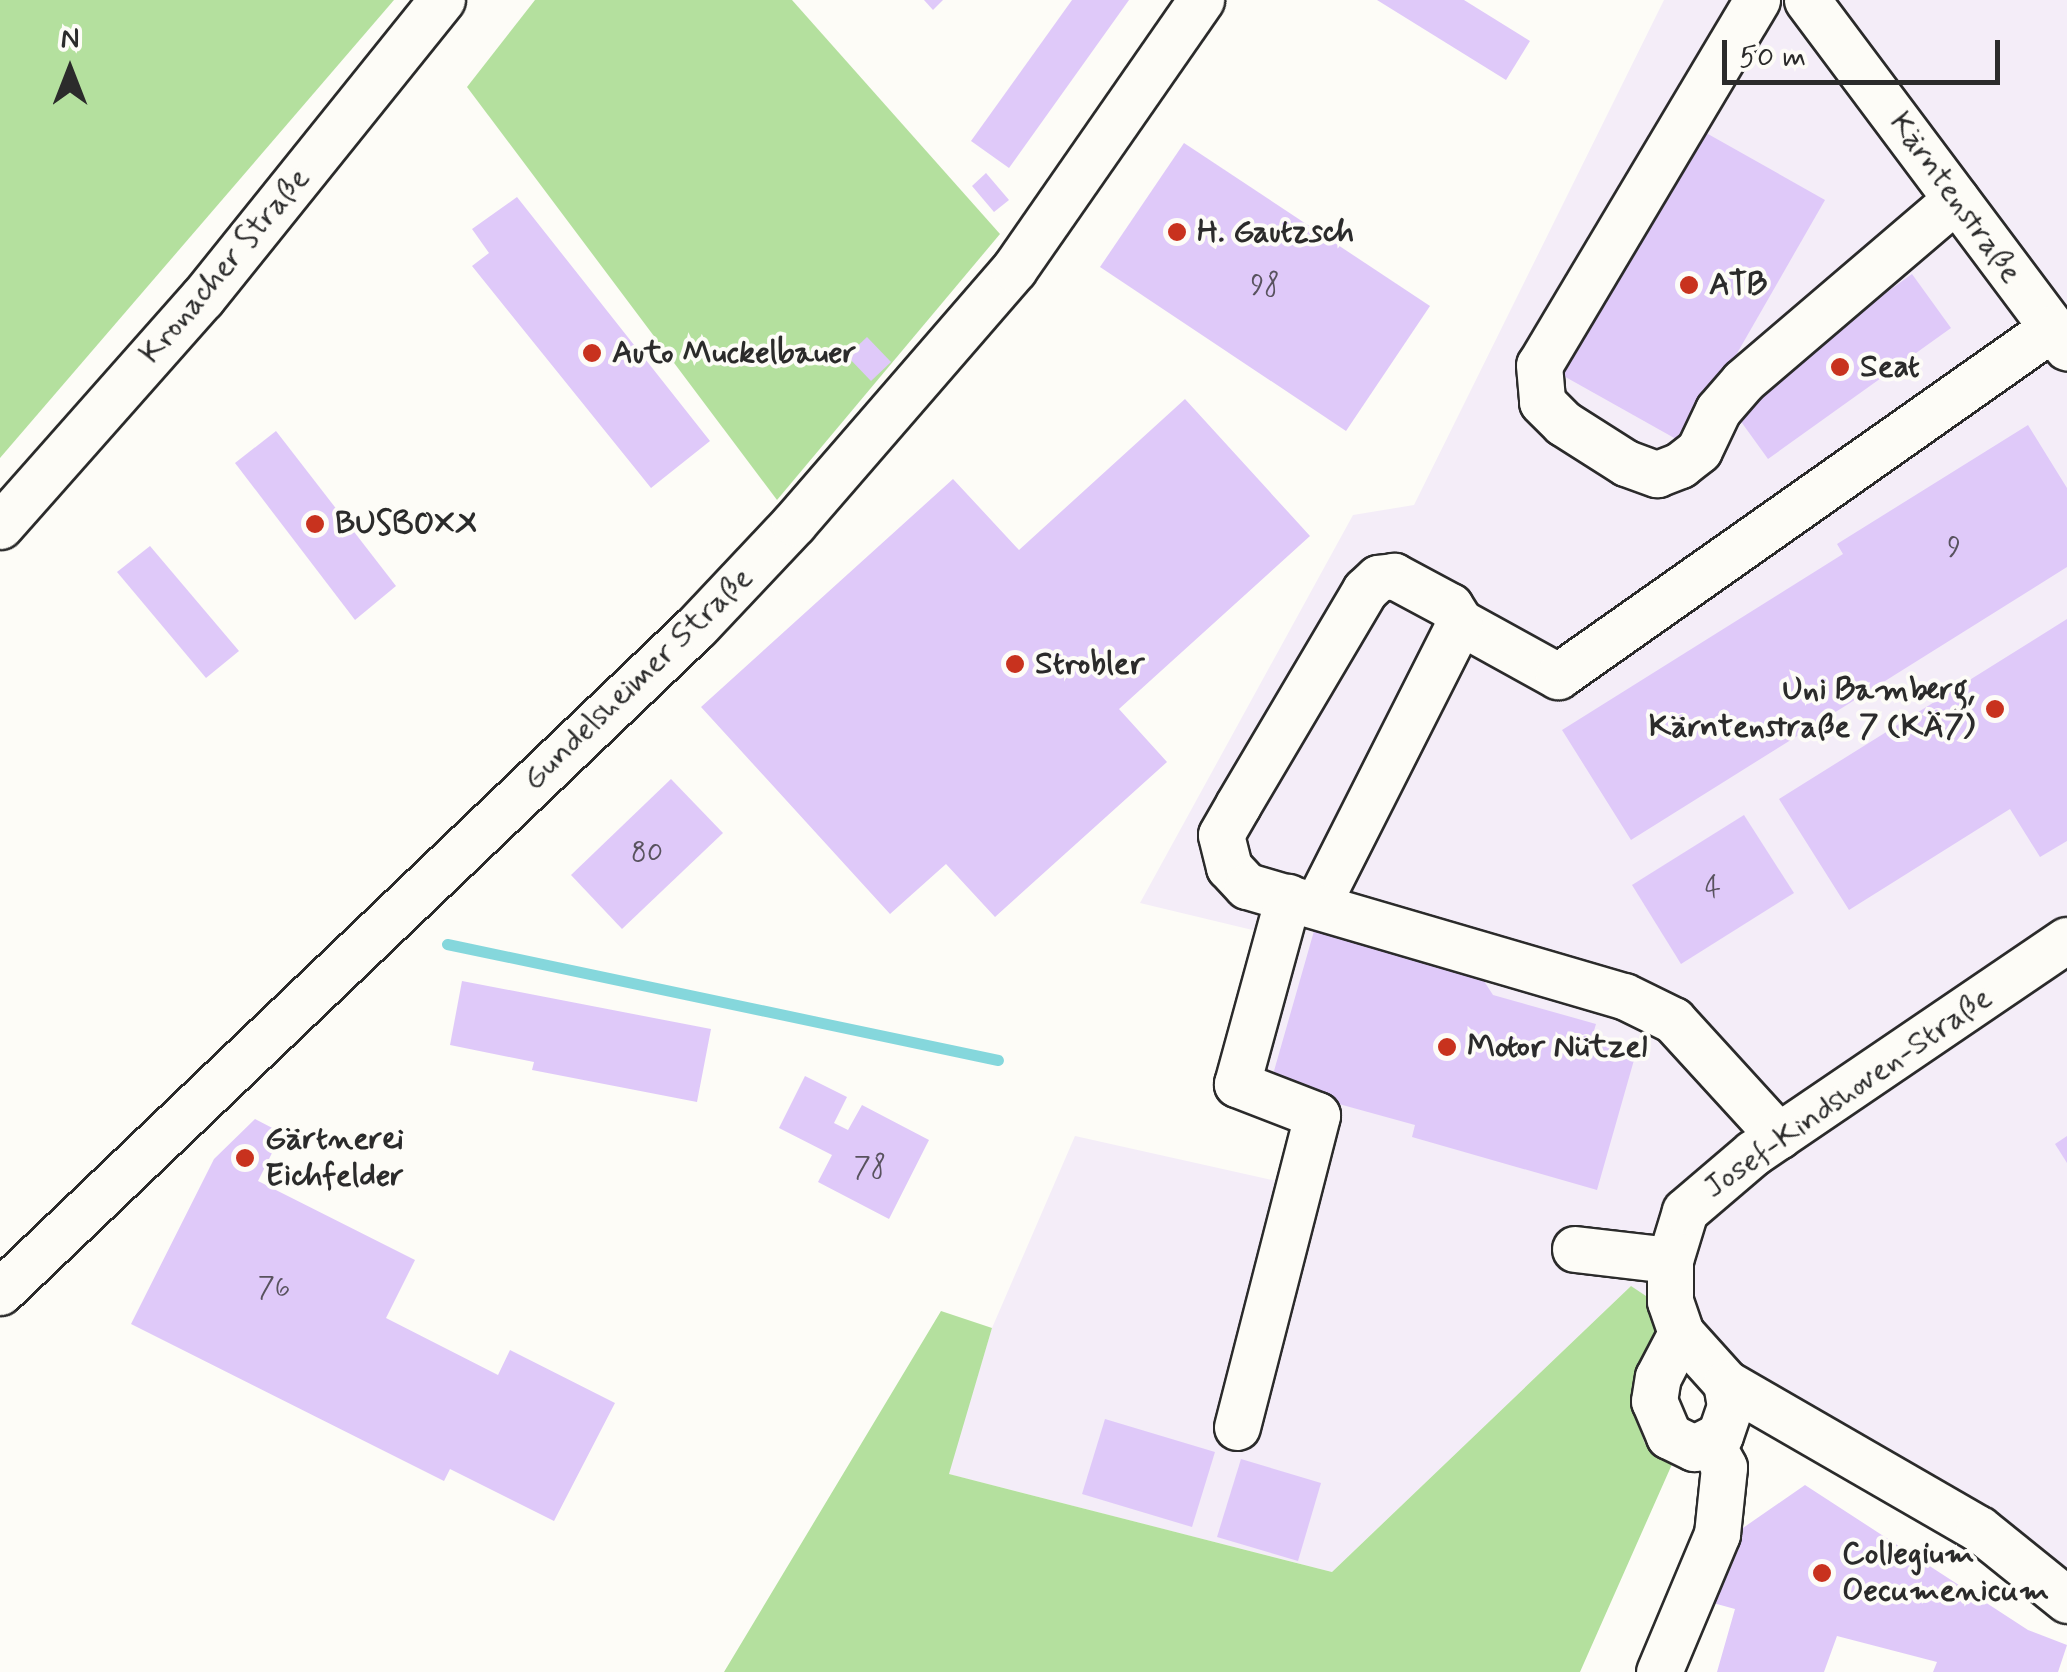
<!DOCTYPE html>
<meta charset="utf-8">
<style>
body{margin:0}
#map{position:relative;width:2067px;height:1672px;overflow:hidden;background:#fdfcf7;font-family:Mynerve,sans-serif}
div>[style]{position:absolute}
.built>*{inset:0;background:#f4edf8}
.green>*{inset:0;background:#b4e09e}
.stream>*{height:11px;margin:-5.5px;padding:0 5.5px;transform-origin:5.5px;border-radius:5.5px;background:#85d7dc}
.building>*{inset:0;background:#dfc9f9}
.roads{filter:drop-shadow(2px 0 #2b2b2b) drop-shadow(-2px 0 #2b2b2b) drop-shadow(0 2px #2b2b2b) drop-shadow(0 -2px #2b2b2b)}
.minor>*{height:45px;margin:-22.5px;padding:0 22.5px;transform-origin:22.5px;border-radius:22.5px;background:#fdfcf7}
.dots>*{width:28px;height:28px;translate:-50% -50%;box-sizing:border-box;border:5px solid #fdfcf7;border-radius:50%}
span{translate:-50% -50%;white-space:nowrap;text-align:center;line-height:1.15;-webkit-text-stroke:8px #fdfcf7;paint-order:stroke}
.number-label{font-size:28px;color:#58525e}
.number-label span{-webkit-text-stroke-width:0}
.street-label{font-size:32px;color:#2b2b2b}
.poi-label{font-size:32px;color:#2b2b2b;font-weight:700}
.left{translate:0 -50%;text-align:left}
.right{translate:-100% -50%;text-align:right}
.north{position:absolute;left:20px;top:20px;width:100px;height:100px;-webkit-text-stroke:8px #fdfcf7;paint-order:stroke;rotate:0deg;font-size:28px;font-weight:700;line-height:40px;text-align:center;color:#2b2b2b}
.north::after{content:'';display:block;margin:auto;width:35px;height:45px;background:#2b2b2b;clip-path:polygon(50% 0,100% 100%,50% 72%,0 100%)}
.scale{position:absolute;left:1722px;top:40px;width:278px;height:45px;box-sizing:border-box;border:5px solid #2b2b2b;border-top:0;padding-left:12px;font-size:30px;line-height:35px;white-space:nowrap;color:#2b2b2b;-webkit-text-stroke:8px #fdfcf7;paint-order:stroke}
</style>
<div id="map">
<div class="built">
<i style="clip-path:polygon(1664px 0,2067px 0,2067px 1624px,1759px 1406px,1631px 1286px,1332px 1572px,948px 1474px,992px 1328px,1075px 1136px,1277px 1181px,1292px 1120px,1218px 1102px,1265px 933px,1140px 903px,1353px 515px,1414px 505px)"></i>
</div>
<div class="green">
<i style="clip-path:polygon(0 0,394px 0,0 458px)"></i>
<i style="clip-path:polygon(535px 0,792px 0,1000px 234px,777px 500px,467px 87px)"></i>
<i style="clip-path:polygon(1631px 1286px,1652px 1300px,1657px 1329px,1630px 1403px,1645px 1444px,1673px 1462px,1580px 1672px,724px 1672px,941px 1311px,992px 1328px,949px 1474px,1332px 1572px)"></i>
</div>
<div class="stream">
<i style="left:447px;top:944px;width:563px;rotate:11.89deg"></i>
</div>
<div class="building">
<i style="clip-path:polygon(924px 0,943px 0,933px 10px)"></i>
<i style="clip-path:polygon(1072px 0,1129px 0,1009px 168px,971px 141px)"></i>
<i style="clip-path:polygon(1377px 0,1464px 0,1530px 41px,1506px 80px)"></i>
<i style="clip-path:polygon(1692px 125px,1825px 200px,1685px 444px,1553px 370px)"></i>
<i style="clip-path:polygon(1184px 143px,1430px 306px,1346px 431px,1100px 267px)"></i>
<i style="clip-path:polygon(986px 173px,1009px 200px,994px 212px,972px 186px)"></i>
<i style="clip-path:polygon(517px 197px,710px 441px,651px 488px,472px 266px,489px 253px,472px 229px)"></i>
<i style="clip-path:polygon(1912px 274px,1951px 328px,1768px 459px,1729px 405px)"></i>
<i style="clip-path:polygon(867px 337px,891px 362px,871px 381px,847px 356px)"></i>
<i style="clip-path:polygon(1185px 399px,1310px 536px,1119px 709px,1167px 762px,995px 917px,946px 864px,890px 914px,701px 707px,953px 479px,1019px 550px)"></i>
<i style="clip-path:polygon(2028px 425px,2067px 488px,2067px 567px,1631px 840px,1562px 730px,1843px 554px,1837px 544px)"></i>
<i style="clip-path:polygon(276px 431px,396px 586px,355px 620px,235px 463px)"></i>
<i style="clip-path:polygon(150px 546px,239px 651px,206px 678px,117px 572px)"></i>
<i style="clip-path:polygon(2067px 619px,2067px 841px,2040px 857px,2010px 809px,1849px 910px,1779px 799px)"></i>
<i style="clip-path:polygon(671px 779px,723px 833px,622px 929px,571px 875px)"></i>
<i style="clip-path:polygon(1744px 815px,1794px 893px,1681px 964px,1632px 885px)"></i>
<i style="clip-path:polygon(1320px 910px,1464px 950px,1493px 995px,1596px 1024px,1591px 1041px,1636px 1053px,1597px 1190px,1412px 1137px,1415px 1125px,1270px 1085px)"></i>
<i style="clip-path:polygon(462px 981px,711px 1029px,697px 1102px,532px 1070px,534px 1062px,450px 1045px)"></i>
<i style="clip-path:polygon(805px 1076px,847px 1097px,834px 1123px,848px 1130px,862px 1105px,929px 1140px,889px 1219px,818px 1182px,832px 1155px,779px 1128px)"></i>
<i style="clip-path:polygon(255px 1119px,282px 1133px,258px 1181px,415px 1260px,386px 1318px,498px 1375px,510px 1350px,615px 1403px,554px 1521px,450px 1469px,444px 1481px,131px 1324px,214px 1159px)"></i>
<i style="clip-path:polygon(2067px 1136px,2067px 1163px,2055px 1144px)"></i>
<i style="clip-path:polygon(1105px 1419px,1215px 1452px,1192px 1527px,1082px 1494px)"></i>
<i style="clip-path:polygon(1241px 1459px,1321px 1483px,1298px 1561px,1217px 1537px)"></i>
<i style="clip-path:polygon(1805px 1485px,2028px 1630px,2067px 1645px,2058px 1672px,1933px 1672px,1937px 1662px,1837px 1636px,1824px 1672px,1717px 1672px,1735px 1609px,1695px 1598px,1714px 1548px)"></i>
</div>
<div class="roads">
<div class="minor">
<i style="left:1757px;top:0;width:425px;rotate:120.8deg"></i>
<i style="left:1539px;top:365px;width:37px;rotate:85deg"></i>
<i style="left:1542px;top:402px;width:30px;rotate:45deg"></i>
<i style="left:1563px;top:423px;width:75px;rotate:32.4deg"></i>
<i style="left:1626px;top:463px;width:33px;rotate:20deg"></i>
<i style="left:1657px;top:474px;width:25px;rotate:-21deg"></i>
<i style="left:1680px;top:465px;width:24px;rotate:-38deg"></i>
<i style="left:1699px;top:450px;width:44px;rotate:-64.6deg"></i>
<i style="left:1718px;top:410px;width:38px;rotate:-49deg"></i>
<i style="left:1743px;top:381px;width:280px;rotate:-40.5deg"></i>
<i style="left:1807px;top:0;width:434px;rotate:53.2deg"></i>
<i style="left:0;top:526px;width:305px;rotate:-48.5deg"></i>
<i style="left:202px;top:298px;width:383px;rotate:-51.2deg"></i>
<i style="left:1460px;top:622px;width:112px;rotate:28.9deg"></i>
<i style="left:1558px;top:676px;width:604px;rotate:-35.16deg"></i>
<i style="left:1317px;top:905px;width:317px;rotate:-63.2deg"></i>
<i style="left:1460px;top:622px;width:19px;rotate:-122deg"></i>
<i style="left:1450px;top:606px;width:64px;rotate:-151.8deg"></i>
<i style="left:1394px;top:576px;width:16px;rotate:173deg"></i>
<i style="left:1378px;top:578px;width:18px;rotate:137deg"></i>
<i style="left:1365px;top:590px;width:250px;rotate:120.6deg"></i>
<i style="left:1238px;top:805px;width:34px;rotate:120deg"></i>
<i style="left:1221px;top:835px;width:33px;rotate:76deg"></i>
<i style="left:1229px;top:867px;width:26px;rotate:47deg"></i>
<i style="left:1247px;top:886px;width:393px;rotate:16.3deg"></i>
<i style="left:1624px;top:996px;width:55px;rotate:26.1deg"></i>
<i style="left:1673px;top:1020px;width:157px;rotate:47.6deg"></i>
<i style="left:1575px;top:1249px;width:96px;rotate:6.6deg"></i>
<i style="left:0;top:1292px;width:964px;rotate:-43.7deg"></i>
<i style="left:697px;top:626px;width:141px;rotate:-46.7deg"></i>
<i style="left:794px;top:523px;width:336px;rotate:-49.1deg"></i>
<i style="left:1014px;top:269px;width:328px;rotate:-55.2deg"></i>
<i style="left:1681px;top:1333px;width:34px;rotate:-109deg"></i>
<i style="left:1670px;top:1301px;width:41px;rotate:-90deg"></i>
<i style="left:1670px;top:1260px;width:51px;rotate:-73deg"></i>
<i style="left:1685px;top:1211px;width:89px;rotate:-40.5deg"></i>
<i style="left:1753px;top:1153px;width:379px;rotate:-34.2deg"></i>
<i style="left:1681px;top:1333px;width:67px;rotate:48deg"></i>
<i style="left:1726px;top:1383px;width:23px;rotate:80deg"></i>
<i style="left:1730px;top:1406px;width:31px;rotate:109deg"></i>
<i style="left:1720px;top:1435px;width:29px;rotate:153deg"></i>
<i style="left:1694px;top:1448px;width:28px;rotate:-154deg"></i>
<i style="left:1669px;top:1436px;width:38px;rotate:-113deg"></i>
<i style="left:1654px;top:1401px;width:24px;rotate:-81deg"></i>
<i style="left:1658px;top:1377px;width:50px;rotate:-62.4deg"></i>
<i style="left:1726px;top:1383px;width:292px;rotate:30deg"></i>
<i style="left:1979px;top:1529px;width:113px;rotate:38.9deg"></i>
<i style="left:1237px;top:1427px;width:322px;rotate:-75.6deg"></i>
<i style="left:1317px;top:1115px;width:86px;rotate:-158.8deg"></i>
<i style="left:1237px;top:1084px;width:194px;rotate:-74.7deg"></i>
<i style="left:1659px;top:1672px;width:150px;rotate:-67.2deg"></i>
<i style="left:1717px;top:1534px;width:67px;rotate:-84deg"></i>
<i style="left:1724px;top:1467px;width:29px;rotate:-119deg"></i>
</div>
</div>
<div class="dots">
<i style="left:1177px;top:232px;background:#c8321e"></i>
<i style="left:1689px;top:285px;background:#c8321e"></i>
<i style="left:592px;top:353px;background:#c8321e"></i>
<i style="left:1840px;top:367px;background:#c8321e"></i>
<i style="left:315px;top:524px;background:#c8321e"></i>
<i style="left:1015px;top:664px;background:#c8321e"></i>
<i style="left:1995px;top:709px;background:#c8321e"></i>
<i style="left:1447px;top:1047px;background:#c8321e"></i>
<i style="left:245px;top:1158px;background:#c8321e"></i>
<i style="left:1822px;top:1573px;background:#c8321e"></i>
</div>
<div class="number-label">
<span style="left:1265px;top:287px">98</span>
<span style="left:1954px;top:549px">9</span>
<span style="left:647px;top:854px">80</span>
<span style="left:1713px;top:889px">4</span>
<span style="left:870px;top:1169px">78</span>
<span style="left:274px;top:1289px">76</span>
</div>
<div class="street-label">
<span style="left:1955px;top:198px;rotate:54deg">Kärntenstraße</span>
<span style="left:225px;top:266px;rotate:-50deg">Kronacher Straße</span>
<span style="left:638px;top:679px;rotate:-44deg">Gundelsheimer Straße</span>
<span style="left:1848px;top:1093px;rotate:-35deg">Josef-Kindshoven-Straße</span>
</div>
<div class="poi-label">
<span class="left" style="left:1197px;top:232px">H. Gautzsch</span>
<span class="left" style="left:1709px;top:285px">ATB</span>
<span class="left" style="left:612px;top:353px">Auto Muckelbauer</span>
<span class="left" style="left:1860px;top:367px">Seat</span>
<span class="left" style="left:335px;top:524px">BUSBOXX</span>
<span class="left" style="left:1035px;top:664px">Strobler</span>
<span class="right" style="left:1975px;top:709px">Uni Bamberg,<br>Kärntenstraße 7 (KÄ7)</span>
<span class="left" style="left:1467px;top:1047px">Motor Nützel</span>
<span class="left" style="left:265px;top:1158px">Gärtnerei<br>Eichfelder</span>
<span class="left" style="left:1842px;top:1573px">Collegium<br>Oecumenicum</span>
</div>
<div class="north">N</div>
<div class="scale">50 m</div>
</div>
